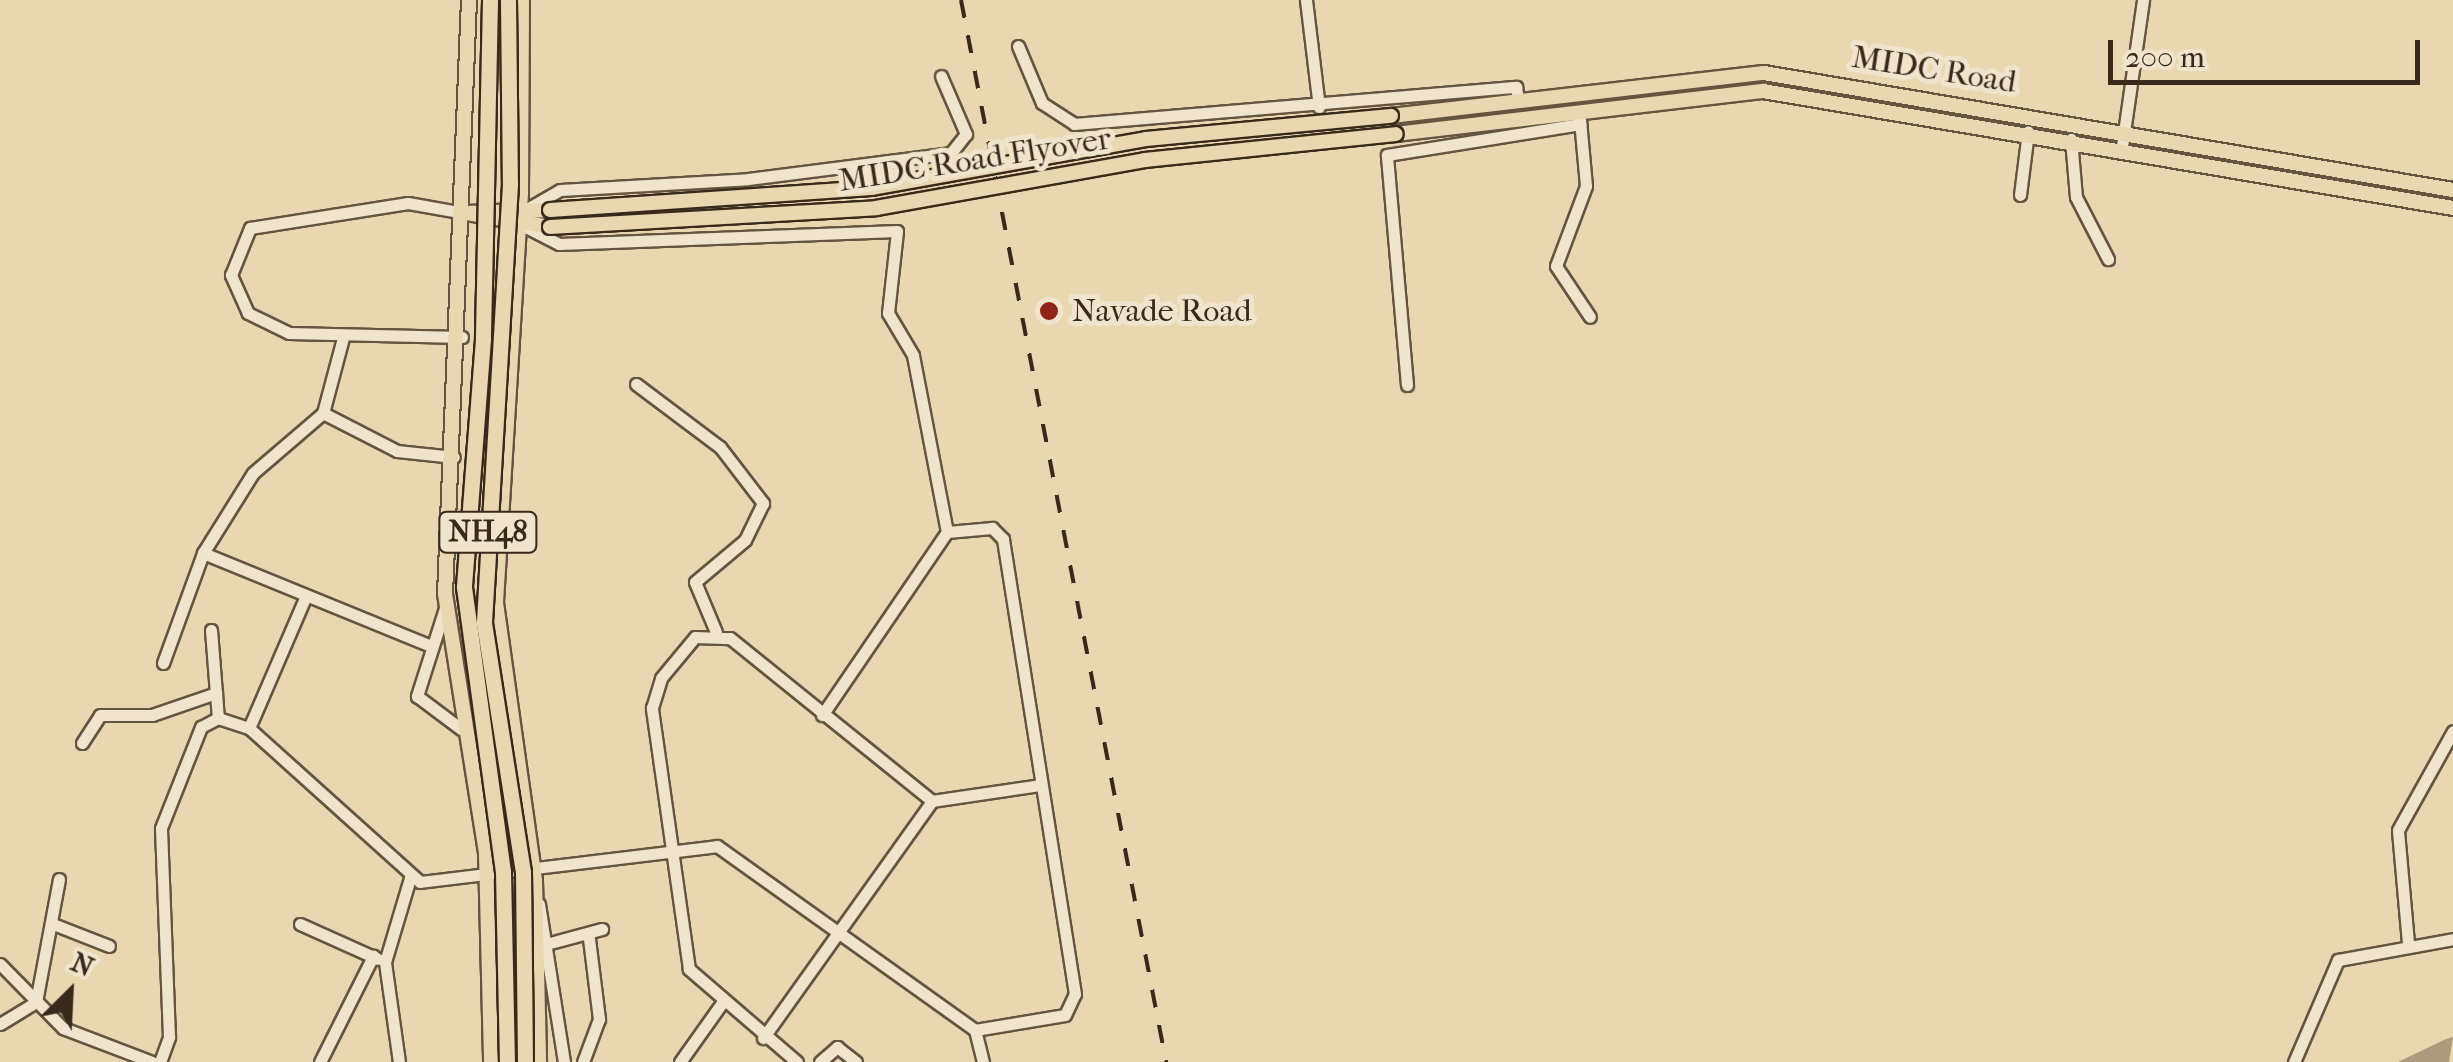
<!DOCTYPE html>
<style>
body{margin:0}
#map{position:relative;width:2453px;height:1062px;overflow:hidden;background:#e8d7b0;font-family:"IM FELL French Canon",serif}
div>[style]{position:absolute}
.water>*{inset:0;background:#ac9c7d}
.roads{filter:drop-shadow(2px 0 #645440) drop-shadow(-2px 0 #645440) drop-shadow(0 2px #645440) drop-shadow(0 -2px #645440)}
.minor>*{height:11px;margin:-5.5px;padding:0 5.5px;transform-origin:5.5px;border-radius:5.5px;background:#f0e5cc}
.major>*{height:14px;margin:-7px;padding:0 7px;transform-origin:7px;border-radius:7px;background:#e8d7b0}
.rail>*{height:4px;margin-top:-2px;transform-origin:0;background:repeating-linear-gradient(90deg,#38291b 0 18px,transparent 0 36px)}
.bridges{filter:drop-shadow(2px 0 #38291b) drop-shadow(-2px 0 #38291b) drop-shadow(0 2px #38291b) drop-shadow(0 -2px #38291b)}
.major-bridge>*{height:14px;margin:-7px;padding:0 7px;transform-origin:7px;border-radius:7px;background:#e8d7b0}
.highway-bridge>*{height:15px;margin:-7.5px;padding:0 7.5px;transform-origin:7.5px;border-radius:7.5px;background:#e8d7b0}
.dots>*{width:28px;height:28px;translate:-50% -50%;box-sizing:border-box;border:5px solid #f0e5cc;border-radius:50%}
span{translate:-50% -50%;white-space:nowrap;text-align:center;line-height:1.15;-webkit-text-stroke:10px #f0e5cc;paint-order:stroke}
.shield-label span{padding:2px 8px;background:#f0e5cc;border:2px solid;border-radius:8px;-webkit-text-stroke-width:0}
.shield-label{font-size:30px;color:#38291b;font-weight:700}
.street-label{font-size:32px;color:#38291b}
.poi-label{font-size:32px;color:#38291b}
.left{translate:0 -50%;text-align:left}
.north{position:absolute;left:20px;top:942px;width:100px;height:100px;-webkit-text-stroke:8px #f0e5cc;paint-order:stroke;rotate:24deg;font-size:28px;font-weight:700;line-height:40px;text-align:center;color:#38291b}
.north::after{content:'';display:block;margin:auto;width:35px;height:45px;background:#38291b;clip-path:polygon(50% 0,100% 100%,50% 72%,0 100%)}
.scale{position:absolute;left:2108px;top:40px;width:312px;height:45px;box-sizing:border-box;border:5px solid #38291b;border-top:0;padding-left:12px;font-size:30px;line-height:35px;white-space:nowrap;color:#38291b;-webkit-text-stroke:8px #f0e5cc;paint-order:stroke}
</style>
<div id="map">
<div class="water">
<i style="clip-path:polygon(2453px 1037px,2449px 1062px,2398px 1062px,2446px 1039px)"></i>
</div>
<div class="roads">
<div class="minor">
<i style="left:1306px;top:0;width:108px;rotate:83.1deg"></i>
<i style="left:1018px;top:46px;width:62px;rotate:67.2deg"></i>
<i style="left:1042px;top:103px;width:38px;rotate:33deg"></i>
<i style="left:1074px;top:124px;width:444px;rotate:-4.8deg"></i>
<i style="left:1516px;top:87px;width:12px;rotate:81deg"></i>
<i style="left:1580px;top:120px;width:66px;rotate:84.8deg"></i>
<i style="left:1586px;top:186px;width:85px;rotate:110.6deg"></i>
<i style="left:1556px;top:266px;width:61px;rotate:56.3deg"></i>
<i style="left:2071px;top:139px;width:58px;rotate:85.1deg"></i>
<i style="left:2076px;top:197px;width:70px;rotate:62.7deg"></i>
<i style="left:2122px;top:146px;width:148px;rotate:-81.8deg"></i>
<i style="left:2020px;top:195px;width:64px;rotate:-82.8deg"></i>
<i style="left:462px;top:337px;width:173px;rotate:-178.7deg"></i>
<i style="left:289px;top:333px;width:46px;rotate:-154deg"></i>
<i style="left:248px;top:313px;width:42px;rotate:-114.1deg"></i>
<i style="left:231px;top:275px;width:51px;rotate:-68deg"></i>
<i style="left:250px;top:228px;width:160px;rotate:-9deg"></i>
<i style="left:408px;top:203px;width:58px;rotate:10deg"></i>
<i style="left:636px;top:384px;width:105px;rotate:36.9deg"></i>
<i style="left:720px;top:447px;width:71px;rotate:52.5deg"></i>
<i style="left:763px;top:503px;width:41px;rotate:115.9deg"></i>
<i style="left:745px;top:540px;width:65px;rotate:140deg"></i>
<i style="left:695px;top:582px;width:54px;rotate:67.2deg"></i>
<i style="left:1407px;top:385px;width:231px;rotate:-95deg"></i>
<i style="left:1387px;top:155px;width:196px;rotate:-9.1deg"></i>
<i style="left:323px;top:413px;width:83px;rotate:27.2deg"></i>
<i style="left:397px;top:451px;width:57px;rotate:6deg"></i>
<i style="left:203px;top:553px;width:243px;rotate:22.2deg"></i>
<i style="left:446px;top:605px;width:96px;rotate:107.7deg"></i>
<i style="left:417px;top:696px;width:55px;rotate:36.9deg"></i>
<i style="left:211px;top:630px;width:88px;rotate:85.5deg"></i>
<i style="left:163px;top:663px;width:117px;rotate:-70deg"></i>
<i style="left:203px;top:553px;width:94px;rotate:-58deg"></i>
<i style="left:253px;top:473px;width:92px;rotate:-40.6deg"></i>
<i style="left:323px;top:413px;width:78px;rotate:-75.1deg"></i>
<i style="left:822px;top:715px;width:222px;rotate:-55.7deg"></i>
<i style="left:947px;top:532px;width:180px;rotate:-100.9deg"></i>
<i style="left:913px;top:355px;width:49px;rotate:-120.8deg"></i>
<i style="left:888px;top:313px;width:82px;rotate:-83.7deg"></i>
<i style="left:897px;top:231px;width:338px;rotate:177.8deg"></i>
<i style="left:559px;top:244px;width:36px;rotate:-153deg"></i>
<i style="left:527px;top:228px;width:19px;rotate:-90deg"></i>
<i style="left:527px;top:209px;width:38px;rotate:-30deg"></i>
<i style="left:560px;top:190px;width:188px;rotate:-3.3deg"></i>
<i style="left:748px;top:179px;width:205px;rotate:-7.3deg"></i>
<i style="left:951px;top:153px;width:24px;rotate:-52deg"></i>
<i style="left:966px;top:134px;width:63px;rotate:-113.3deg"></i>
<i style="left:249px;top:728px;width:142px;rotate:-66.7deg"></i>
<i style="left:82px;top:743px;width:33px;rotate:-57deg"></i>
<i style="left:100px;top:715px;width:52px"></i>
<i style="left:152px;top:715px;width:68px;rotate:-19deg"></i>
<i style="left:539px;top:904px;width:160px;rotate:81deg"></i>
<i style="left:53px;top:924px;width:60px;rotate:21.4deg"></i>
<i style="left:300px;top:924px;width:85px;rotate:24.2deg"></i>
<i style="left:550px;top:943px;width:54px;rotate:-15.1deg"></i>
<i style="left:2408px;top:943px;width:113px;rotate:-95.1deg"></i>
<i style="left:2398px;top:830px;width:113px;rotate:-60.9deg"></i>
<i style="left:0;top:964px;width:90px;rotate:45.5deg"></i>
<i style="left:63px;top:1028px;width:95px;rotate:20.9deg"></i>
<i style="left:0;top:1024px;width:42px;rotate:-31.4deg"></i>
<i style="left:36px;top:1002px;width:125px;rotate:-79.4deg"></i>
<i style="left:975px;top:1030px;width:33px;rotate:76deg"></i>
<i style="left:763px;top:1038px;width:291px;rotate:-54.5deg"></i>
<i style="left:160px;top:1062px;width:27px;rotate:-70deg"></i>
<i style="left:169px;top:1037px;width:209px;rotate:-92.2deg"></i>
<i style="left:161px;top:828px;width:109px;rotate:-68.4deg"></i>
<i style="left:201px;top:727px;width:19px;rotate:-28deg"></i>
<i style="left:218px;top:718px;width:33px;rotate:18deg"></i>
<i style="left:249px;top:728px;width:230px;rotate:42deg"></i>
<i style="left:420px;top:882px;width:299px;rotate:-6.9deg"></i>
<i style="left:717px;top:846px;width:317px;rotate:35.5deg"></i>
<i style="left:975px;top:1030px;width:91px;rotate:-9.5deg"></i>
<i style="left:1065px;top:1015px;width:23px;rotate:-65deg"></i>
<i style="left:1075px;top:994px;width:461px;rotate:-99deg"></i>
<i style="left:1003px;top:539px;width:16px;rotate:-135deg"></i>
<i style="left:992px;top:528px;width:45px;rotate:174.9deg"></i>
<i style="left:320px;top:1062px;width:119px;rotate:-63.4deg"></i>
<i style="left:399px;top:1062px;width:101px;rotate:-98deg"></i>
<i style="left:385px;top:962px;width:88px;rotate:-73.4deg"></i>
<i style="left:583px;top:1062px;width:46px;rotate:-69.6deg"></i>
<i style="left:599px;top:1019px;width:81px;rotate:-97.1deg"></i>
<i style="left:680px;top:1062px;width:72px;rotate:-54.6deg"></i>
<i style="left:797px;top:1062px;width:143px;rotate:-139.3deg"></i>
<i style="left:689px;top:969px;width:264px;rotate:-98.1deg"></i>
<i style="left:652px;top:708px;width:31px;rotate:-73deg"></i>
<i style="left:661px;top:678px;width:53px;rotate:-50.3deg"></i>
<i style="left:695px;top:637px;width:35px;rotate:2deg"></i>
<i style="left:730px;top:638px;width:260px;rotate:38.9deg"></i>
<i style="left:932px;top:801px;width:110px;rotate:-8.4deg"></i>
<i style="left:820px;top:1062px;width:23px;rotate:-41deg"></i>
<i style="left:837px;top:1047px;width:24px;rotate:38deg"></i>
<i style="left:2294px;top:1062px;width:111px;rotate:-66.7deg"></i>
<i style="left:2338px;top:960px;width:117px;rotate:-10.3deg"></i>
</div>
<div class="major">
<i style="left:469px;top:0;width:594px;rotate:92.31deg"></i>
<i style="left:445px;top:594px;width:263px;rotate:81deg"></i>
<i style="left:486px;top:854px;width:208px;rotate:88.6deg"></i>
<i style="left:522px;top:0;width:193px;rotate:90.3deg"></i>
<i style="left:521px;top:193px;width:411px;rotate:93.5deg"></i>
<i style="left:496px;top:603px;width:281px;rotate:82deg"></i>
<i style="left:535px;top:881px;width:181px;rotate:88.7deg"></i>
<i style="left:1391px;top:116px;width:375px;rotate:-6.6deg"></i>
<i style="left:1764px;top:73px;width:699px;rotate:9.64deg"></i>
<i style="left:1396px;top:134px;width:370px;rotate:-6.7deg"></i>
<i style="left:1763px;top:91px;width:700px;rotate:9.62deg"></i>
<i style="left:550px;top:210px;width:83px;rotate:177.9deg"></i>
<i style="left:467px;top:213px;width:84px;rotate:9.6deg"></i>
</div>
</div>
<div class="rail">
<i style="left:961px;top:0;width:1082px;rotate:79.07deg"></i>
</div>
<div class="bridges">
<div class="major-bridge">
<i style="left:550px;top:210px;width:322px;rotate:-3.9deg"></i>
<i style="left:871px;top:188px;width:279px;rotate:-10.1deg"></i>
<i style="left:1146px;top:139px;width:246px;rotate:-5.4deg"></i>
<i style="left:550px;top:227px;width:327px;rotate:-3.3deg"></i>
<i style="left:876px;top:208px;width:273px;rotate:-10.1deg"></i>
<i style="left:1145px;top:160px;width:252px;rotate:-5.9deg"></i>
</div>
<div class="highway-bridge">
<i style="left:490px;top:0;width:339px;rotate:91.2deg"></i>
<i style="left:483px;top:339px;width:249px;rotate:94.4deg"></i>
<i style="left:464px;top:587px;width:288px;rotate:82.2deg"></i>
<i style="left:503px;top:872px;width:190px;rotate:88.8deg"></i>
<i style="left:508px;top:0;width:184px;rotate:89.4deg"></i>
<i style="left:510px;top:184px;width:440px;rotate:93.4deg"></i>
<i style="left:484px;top:623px;width:252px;rotate:81.1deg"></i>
<i style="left:523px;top:872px;width:190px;rotate:89.4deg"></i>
</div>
</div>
<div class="dots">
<i style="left:1049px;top:311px;background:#8f2418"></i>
</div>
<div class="shield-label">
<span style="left:488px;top:532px">NH48</span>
</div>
<div class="street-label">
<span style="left:1934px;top:70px;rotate:9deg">MIDC Road</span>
<span style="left:975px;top:160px;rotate:-9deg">MIDC Road Flyover</span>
</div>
<div class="poi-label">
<span class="left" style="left:1072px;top:311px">Navade Road</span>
</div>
<div class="north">N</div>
<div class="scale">200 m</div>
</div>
